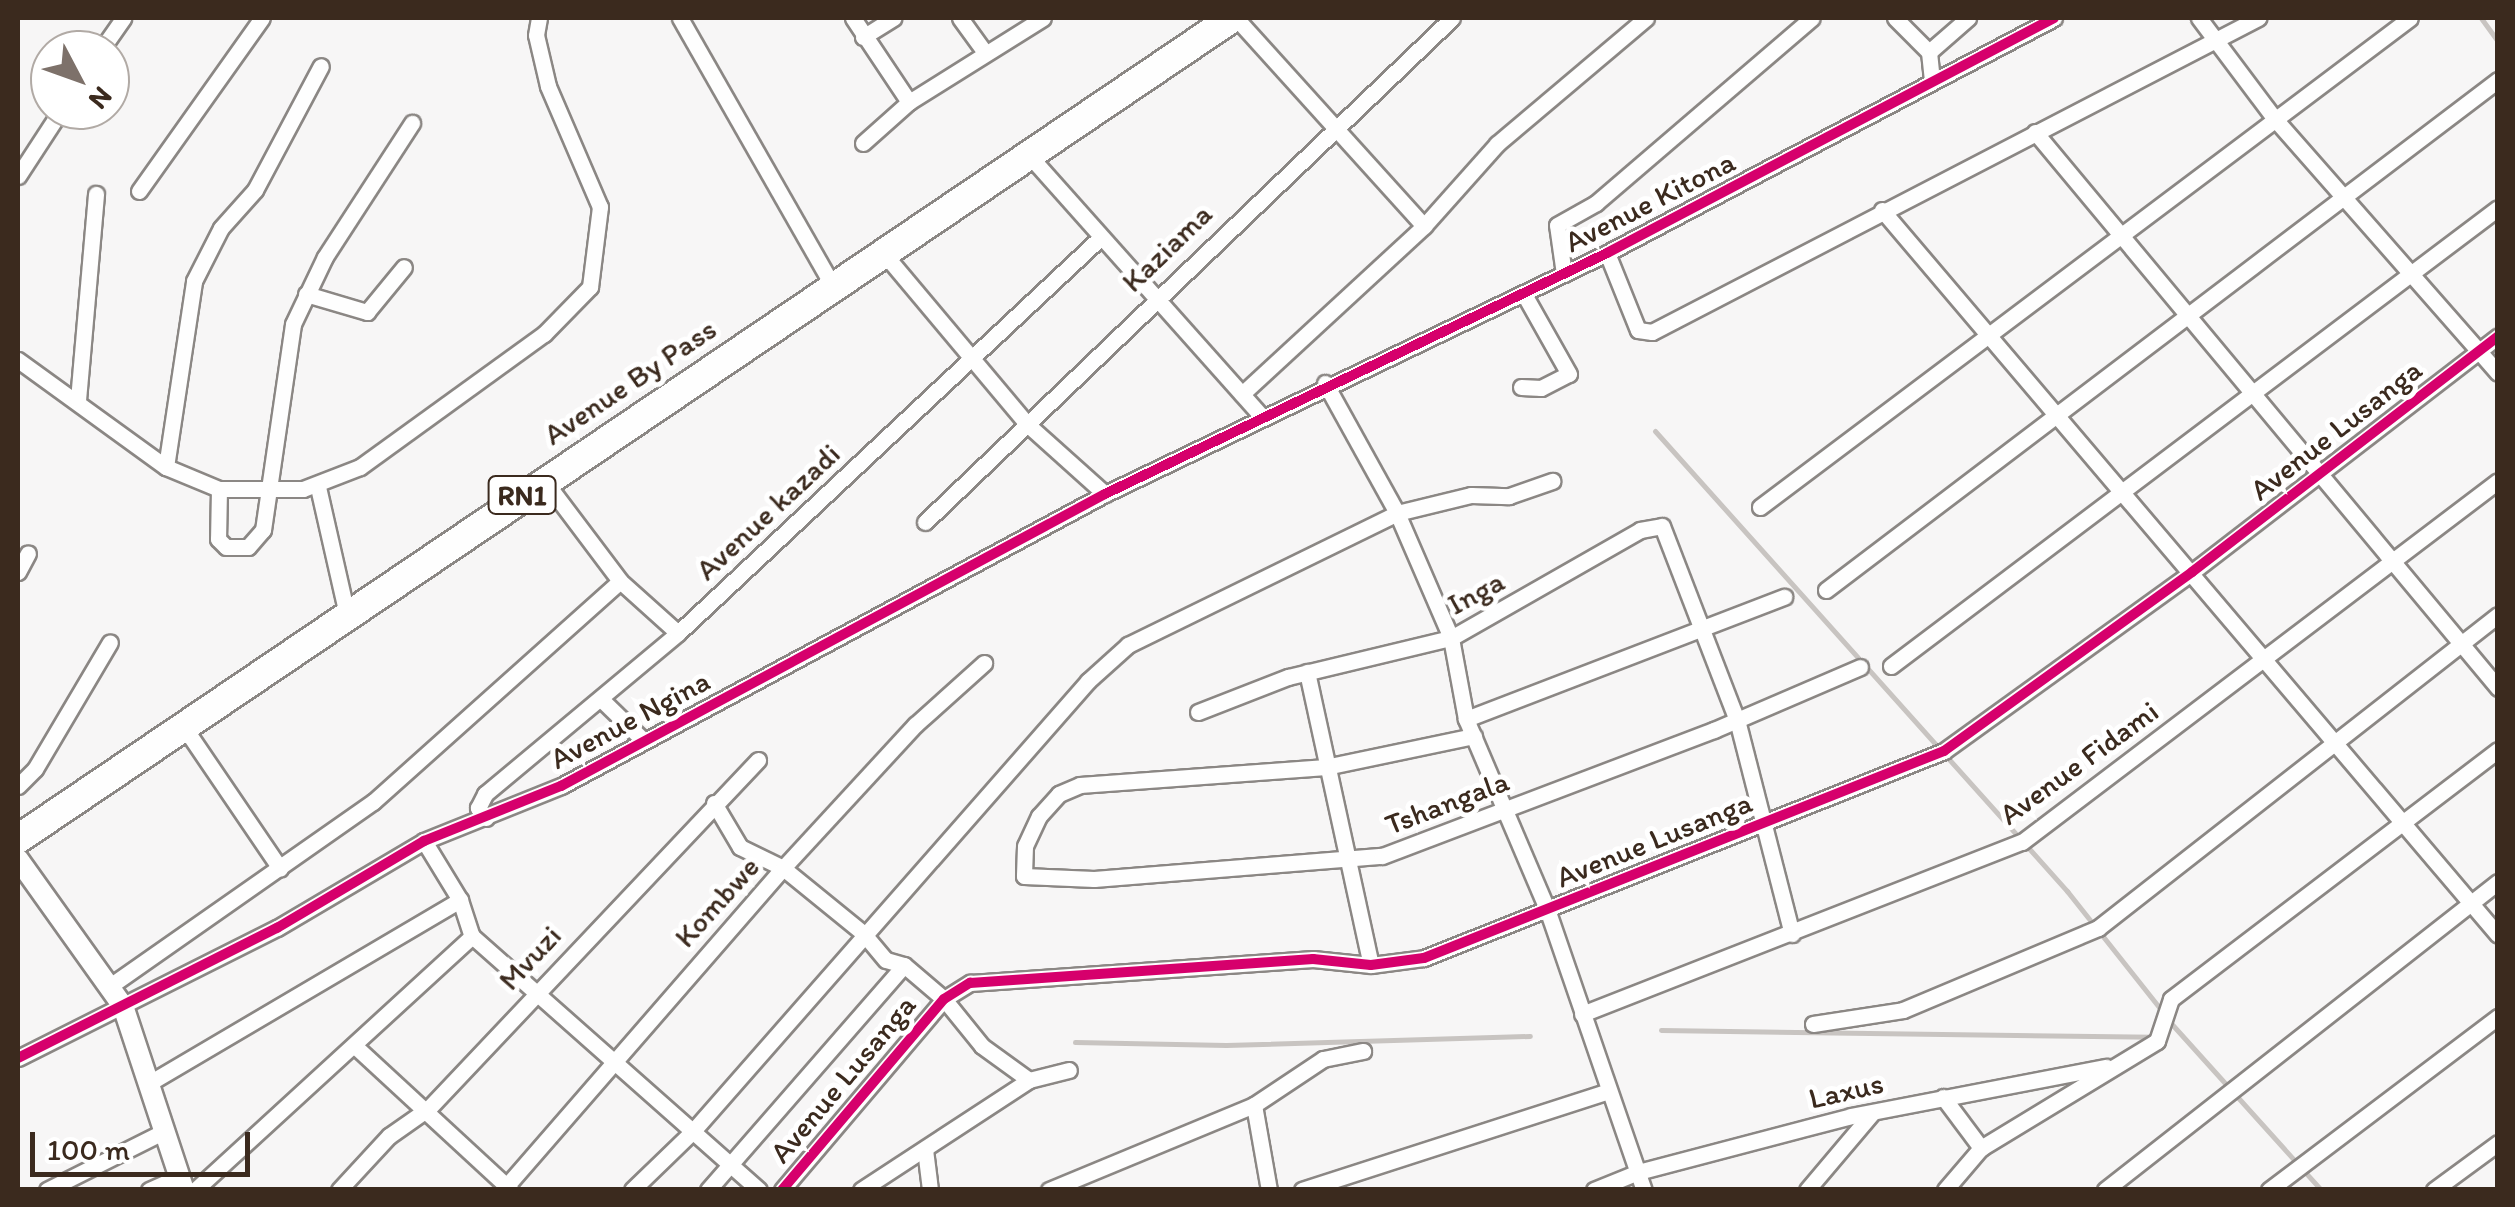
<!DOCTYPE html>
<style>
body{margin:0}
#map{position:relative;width:2515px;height:1207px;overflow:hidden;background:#f7f6f6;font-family:Itim,sans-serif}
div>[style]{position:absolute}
.stream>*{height:5px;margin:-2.5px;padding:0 2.5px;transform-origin:2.5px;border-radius:2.5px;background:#c8c4c1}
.roads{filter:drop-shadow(2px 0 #8b8784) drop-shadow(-2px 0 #8b8784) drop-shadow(0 2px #8b8784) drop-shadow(0 -2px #8b8784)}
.minor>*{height:15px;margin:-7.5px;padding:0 7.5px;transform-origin:7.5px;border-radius:7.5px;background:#fefefe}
.tertiary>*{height:20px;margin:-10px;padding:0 10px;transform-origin:10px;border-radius:10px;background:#fefefe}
.trunk>*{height:28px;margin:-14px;padding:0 14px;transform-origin:14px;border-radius:14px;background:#fefefe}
.cycleway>*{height:10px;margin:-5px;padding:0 5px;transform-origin:5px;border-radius:5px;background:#d6006c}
span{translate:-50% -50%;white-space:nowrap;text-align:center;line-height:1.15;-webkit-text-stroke:10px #fff;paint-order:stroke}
.shield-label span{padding:2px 8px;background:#fff;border:2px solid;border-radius:8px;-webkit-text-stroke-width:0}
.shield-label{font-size:28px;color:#3b2a1e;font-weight:700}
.street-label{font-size:30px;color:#3b2a1e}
.frame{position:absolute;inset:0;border:20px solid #3b2a1e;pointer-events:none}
.north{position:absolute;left:30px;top:30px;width:100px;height:100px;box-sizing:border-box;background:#fff;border:2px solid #b1aaa5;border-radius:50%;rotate:131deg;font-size:28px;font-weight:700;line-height:40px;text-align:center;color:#3b2a1e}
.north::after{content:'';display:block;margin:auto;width:35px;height:45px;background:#7d716a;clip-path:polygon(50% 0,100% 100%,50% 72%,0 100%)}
.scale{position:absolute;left:30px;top:1132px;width:220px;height:45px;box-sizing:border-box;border:5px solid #3b2a1e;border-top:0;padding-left:12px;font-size:30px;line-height:35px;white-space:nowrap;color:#3b2a1e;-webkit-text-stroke:8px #fff;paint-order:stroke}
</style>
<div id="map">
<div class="stream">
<i style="left:2481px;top:18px;width:29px;rotate:54deg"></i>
<i style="left:1655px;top:431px;width:618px;rotate:48.15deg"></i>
<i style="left:2067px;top:891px;width:154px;rotate:51.6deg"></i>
<i style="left:2169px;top:1021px;width:227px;rotate:48deg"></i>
<i style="left:1661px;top:1030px;width:492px;rotate:0.8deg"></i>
<i style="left:1075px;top:1042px;width:151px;rotate:1.1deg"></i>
<i style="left:1226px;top:1045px;width:304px;rotate:-1.7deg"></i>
</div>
<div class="roads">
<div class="minor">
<i style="left:680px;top:18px;width:306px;rotate:60.3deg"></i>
<i style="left:853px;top:18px;width:101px;rotate:56.3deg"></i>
<i style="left:909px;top:102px;width:158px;rotate:-32.1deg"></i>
<i style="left:960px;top:18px;width:39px;rotate:54deg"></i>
<i style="left:1236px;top:18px;width:280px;rotate:47.9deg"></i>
<i style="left:1895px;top:18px;width:48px;rotate:45deg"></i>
<i style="left:1929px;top:52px;width:30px;rotate:84deg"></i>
<i style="left:2199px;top:18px;width:125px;rotate:53.1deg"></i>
<i style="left:2274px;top:118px;width:339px;rotate:48.7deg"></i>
<i style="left:863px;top:37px;width:36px;rotate:-32deg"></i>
<i style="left:101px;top:50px;width:39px;rotate:-55deg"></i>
<i style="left:1929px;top:52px;width:52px;rotate:-41.1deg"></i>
<i style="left:2035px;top:132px;width:724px;rotate:50.21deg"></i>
<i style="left:863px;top:143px;width:62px;rotate:-41.7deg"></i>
<i style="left:1028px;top:154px;width:352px;rotate:48.3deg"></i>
<i style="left:18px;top:176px;width:79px;rotate:-56.9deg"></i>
<i style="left:139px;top:191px;width:212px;rotate:-54.6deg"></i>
<i style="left:1882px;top:210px;width:951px;rotate:49.65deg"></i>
<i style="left:881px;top:250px;width:227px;rotate:50deg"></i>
<i style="left:1027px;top:424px;width:105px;rotate:41.9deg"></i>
<i style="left:1607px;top:253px;width:83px;rotate:68.1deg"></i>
<i style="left:1638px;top:330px;width:14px;rotate:8deg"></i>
<i style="left:1652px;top:332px;width:683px;rotate:-27.39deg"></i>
<i style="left:1564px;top:274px;width:49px;rotate:-98.1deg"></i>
<i style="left:1557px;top:225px;width:45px;rotate:-29.4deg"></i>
<i style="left:1596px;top:203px;width:284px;rotate:-40.6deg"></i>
<i style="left:306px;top:294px;width:64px;rotate:16.4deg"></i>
<i style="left:367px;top:312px;width:58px;rotate:-50.6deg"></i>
<i style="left:18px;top:360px;width:183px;rotate:35.9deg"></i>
<i style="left:166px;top:467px;width:57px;rotate:22.5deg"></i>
<i style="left:219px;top:489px;width:84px"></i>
<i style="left:303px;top:489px;width:61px;rotate:-21.1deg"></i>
<i style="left:360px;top:467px;width:227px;rotate:-35.9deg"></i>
<i style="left:544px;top:334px;width:66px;rotate:-45.6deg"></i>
<i style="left:590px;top:287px;width:81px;rotate:-82.9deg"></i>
<i style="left:600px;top:207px;width:132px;rotate:-113.3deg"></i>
<i style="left:548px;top:86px;width:52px;rotate:-103.2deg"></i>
<i style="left:536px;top:35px;width:17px;rotate:-80deg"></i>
<i style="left:1325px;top:383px;width:149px;rotate:61deg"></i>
<i style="left:1397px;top:513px;width:136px;rotate:66.6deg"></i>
<i style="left:1451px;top:638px;width:82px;rotate:79.5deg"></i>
<i style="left:1466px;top:719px;width:207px;rotate:66.9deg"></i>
<i style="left:1547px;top:909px;width:297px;rotate:71deg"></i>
<i style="left:1521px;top:387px;width:20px;rotate:3deg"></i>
<i style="left:1541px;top:388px;width:31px;rotate:-27deg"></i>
<i style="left:1569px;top:374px;width:92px;rotate:-119.4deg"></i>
<i style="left:1242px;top:394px;width:248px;rotate:-42.7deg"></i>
<i style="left:1424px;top:226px;width:110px;rotate:-48.3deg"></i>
<i style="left:1497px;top:144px;width:195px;rotate:-40.2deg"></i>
<i style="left:78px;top:400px;width:207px;rotate:-85deg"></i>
<i style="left:166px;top:467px;width:188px;rotate:-81.4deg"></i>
<i style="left:194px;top:281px;width:59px;rotate:-63deg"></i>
<i style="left:221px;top:228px;width:51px;rotate:-48.2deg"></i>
<i style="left:255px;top:190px;width:140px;rotate:-62deg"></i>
<i style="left:544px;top:480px;width:126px;rotate:53deg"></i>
<i style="left:620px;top:581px;width:78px;rotate:41.9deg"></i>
<i style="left:318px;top:487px;width:131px;rotate:77.2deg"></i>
<i style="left:219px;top:489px;width:50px;rotate:91.1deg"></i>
<i style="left:218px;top:539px;width:11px;rotate:45deg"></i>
<i style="left:226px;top:547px;width:22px"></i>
<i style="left:248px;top:547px;width:23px;rotate:-49deg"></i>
<i style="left:263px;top:530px;width:208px;rotate:-81.7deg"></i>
<i style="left:293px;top:324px;width:74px;rotate:-64.5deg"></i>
<i style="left:325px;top:257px;width:160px;rotate:-57deg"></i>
<i style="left:1760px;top:507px;width:813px;rotate:-36.95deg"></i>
<i style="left:925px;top:522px;width:729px;rotate:-43.72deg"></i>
<i style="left:18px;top:572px;width:21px;rotate:-62deg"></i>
<i style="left:1826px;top:590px;width:844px;rotate:-37.2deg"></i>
<i style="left:1891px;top:666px;width:760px;rotate:-37.04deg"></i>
<i style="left:1307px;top:672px;width:300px;rotate:77.7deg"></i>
<i style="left:601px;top:699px;width:60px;rotate:44.3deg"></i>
<i style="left:1198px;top:712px;width:97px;rotate:-21.3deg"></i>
<i style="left:1288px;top:677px;width:168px;rotate:-13.5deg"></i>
<i style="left:1451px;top:638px;width:218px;rotate:-29.7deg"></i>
<i style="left:1640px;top:530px;width:22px;rotate:-10deg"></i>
<i style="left:1662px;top:526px;width:208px;rotate:68.9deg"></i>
<i style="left:1737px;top:720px;width:221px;rotate:75.6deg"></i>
<i style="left:1466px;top:719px;width:341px;rotate:-21deg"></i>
<i style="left:184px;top:727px;width:171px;rotate:55.8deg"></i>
<i style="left:1474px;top:736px;width:151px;rotate:168.2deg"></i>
<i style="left:1326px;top:767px;width:247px;rotate:175.8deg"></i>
<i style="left:1080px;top:785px;width:23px;rotate:157deg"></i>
<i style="left:1059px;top:794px;width:30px;rotate:132deg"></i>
<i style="left:1039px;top:816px;width:33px;rotate:115deg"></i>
<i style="left:1025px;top:846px;width:30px;rotate:92deg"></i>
<i style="left:1024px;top:876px;width:70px;rotate:2.5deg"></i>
<i style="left:1094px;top:879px;width:289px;rotate:-4.6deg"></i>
<i style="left:1382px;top:856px;width:355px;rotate:-20.8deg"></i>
<i style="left:1714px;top:730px;width:159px;rotate:-23.3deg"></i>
<i style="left:18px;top:786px;width:24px;rotate:-45deg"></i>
<i style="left:35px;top:769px;width:147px;rotate:-59.4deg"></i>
<i style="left:714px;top:803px;width:51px;rotate:59.4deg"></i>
<i style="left:740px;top:847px;width:48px;rotate:26deg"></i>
<i style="left:783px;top:868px;width:103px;rotate:39.1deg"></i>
<i style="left:863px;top:933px;width:35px;rotate:50deg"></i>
<i style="left:886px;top:960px;width:19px;rotate:16deg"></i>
<i style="left:904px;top:965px;width:52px;rotate:40.4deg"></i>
<i style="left:944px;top:999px;width:60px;rotate:51deg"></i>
<i style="left:982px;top:1046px;width:58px;rotate:35.9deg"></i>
<i style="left:486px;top:818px;width:13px;rotate:-129deg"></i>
<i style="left:478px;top:808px;width:16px;rotate:-63deg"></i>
<i style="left:485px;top:794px;width:251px;rotate:-39.8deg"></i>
<i style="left:678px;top:633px;width:578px;rotate:-43.11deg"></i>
<i style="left:424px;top:841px;width:69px;rotate:58.6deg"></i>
<i style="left:460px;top:900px;width:38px;rotate:72deg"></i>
<i style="left:472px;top:936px;width:383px;rotate:41.5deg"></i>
<i style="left:110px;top:986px;width:321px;rotate:-35deg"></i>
<i style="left:373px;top:802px;width:331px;rotate:-41.8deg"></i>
<i style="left:1582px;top:1014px;width:472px;rotate:-21.4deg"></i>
<i style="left:2022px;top:842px;width:597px;rotate:-37.18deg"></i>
<i style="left:1813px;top:1024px;width:91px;rotate:-8.8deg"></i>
<i style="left:1903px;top:1010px;width:212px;rotate:-22.8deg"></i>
<i style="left:2098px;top:928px;width:508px;rotate:-38.04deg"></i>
<i style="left:357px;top:1048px;width:209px;rotate:42.7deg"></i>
<i style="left:18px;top:1058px;width:290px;rotate:-26.7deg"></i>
<i style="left:277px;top:928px;width:171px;rotate:-30.6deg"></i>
<i style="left:424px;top:841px;width:148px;rotate:-21.9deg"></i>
<i style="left:561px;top:786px;width:617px;rotate:-28.23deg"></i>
<i style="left:1105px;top:494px;width:557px;rotate:-25.64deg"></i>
<i style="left:1607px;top:253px;width:505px;rotate:-27.73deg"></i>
<i style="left:151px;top:1082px;width:359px;rotate:-30.5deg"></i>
<i style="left:1943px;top:1097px;width:64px;rotate:53.3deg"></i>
<i style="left:1254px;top:1105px;width:86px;rotate:80deg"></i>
<i style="left:925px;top:1149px;width:41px;rotate:83deg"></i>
<i style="left:47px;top:1190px;width:130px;rotate:-26.6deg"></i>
<i style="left:149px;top:1190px;width:35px;rotate:-24deg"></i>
<i style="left:195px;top:1190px;width:376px;rotate:-42.5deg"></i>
<i style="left:339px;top:1190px;width:74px;rotate:-47.2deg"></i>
<i style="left:389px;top:1136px;width:49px;rotate:-35deg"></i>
<i style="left:429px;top:1108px;width:479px;rotate:-46.6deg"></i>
<i style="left:503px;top:1190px;width:427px;rotate:-49deg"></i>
<i style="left:783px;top:868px;width:195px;rotate:-47.3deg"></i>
<i style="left:915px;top:725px;width:93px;rotate:-41.9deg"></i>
<i style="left:632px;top:1190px;width:85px;rotate:-44deg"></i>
<i style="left:693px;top:1131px;width:599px;rotate:-48.72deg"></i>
<i style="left:1088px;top:681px;width:54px;rotate:-42deg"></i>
<i style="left:1128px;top:645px;width:300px;rotate:-26.1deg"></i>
<i style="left:1397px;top:513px;width:76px;rotate:-13.7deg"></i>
<i style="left:1471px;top:495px;width:38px;rotate:2deg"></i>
<i style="left:1509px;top:496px;width:46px;rotate:-19.2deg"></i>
<i style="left:708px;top:1190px;width:298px;rotate:-48.9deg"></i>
<i style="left:782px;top:1190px;width:250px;rotate:-49.7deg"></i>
<i style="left:944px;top:999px;width:31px;rotate:-32deg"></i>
<i style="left:970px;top:983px;width:344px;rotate:-4deg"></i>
<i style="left:1313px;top:959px;width:58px;rotate:5.9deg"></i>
<i style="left:1371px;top:965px;width:53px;rotate:-7.5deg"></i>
<i style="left:1424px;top:958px;width:560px;rotate:-21.71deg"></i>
<i style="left:1944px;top:751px;width:306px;rotate:-35.8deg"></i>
<i style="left:2192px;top:572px;width:386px;rotate:-37.6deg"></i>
<i style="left:861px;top:1190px;width:201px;rotate:-33.2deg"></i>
<i style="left:1029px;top:1080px;width:41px;rotate:-14deg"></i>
<i style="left:1049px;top:1190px;width:222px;rotate:-22.5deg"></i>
<i style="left:1254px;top:1105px;width:83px;rotate:-33.7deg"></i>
<i style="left:1323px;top:1059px;width:41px;rotate:-11.3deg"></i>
<i style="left:1302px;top:1190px;width:322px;rotate:-17.9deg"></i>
<i style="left:1594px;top:1190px;width:48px;rotate:-22.2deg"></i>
<i style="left:1638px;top:1172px;width:220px;rotate:-14.7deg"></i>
<i style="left:1851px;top:1116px;width:260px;rotate:-10.9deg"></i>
<i style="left:1807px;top:1190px;width:101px;rotate:-49.8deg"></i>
<i style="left:1945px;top:1190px;width:55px;rotate:-49.4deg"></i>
<i style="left:1981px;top:1148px;width:206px;rotate:-31.3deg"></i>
<i style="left:2157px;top:1041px;width:44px;rotate:-71.6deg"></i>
<i style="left:2171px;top:999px;width:411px;rotate:-37.3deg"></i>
<i style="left:2105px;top:1190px;width:499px;rotate:-38.1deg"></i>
<i style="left:2269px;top:1190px;width:287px;rotate:-37.1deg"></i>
<i style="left:2434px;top:1190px;width:79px;rotate:-36.3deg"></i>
</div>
<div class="tertiary">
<i style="left:18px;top:859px;width:181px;rotate:54.5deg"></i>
<i style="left:123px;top:1006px;width:194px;rotate:71.7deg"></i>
</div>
<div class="trunk">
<i style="left:18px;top:839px;width:1466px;rotate:-34.07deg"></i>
</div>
</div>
<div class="cycleway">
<i style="left:18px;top:1058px;width:290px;rotate:-26.7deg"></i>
<i style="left:277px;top:928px;width:171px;rotate:-30.6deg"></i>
<i style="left:424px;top:841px;width:148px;rotate:-21.9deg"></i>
<i style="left:561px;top:786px;width:617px;rotate:-28.23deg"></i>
<i style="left:1105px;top:494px;width:557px;rotate:-25.64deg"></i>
<i style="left:1607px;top:253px;width:505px;rotate:-27.73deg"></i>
<i style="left:782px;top:1190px;width:250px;rotate:-49.7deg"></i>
<i style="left:944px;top:999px;width:31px;rotate:-32deg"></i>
<i style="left:970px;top:983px;width:344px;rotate:-4deg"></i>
<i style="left:1313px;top:959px;width:58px;rotate:5.9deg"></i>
<i style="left:1371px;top:965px;width:53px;rotate:-7.5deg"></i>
<i style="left:1424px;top:958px;width:560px;rotate:-21.71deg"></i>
<i style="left:1944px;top:751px;width:306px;rotate:-35.8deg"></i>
<i style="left:2192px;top:572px;width:386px;rotate:-37.6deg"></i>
</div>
<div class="shield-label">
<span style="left:522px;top:495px">RN1</span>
</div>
<div class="street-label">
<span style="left:1650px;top:202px;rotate:-27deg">Avenue Kitona</span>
<span style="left:1167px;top:248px;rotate:-44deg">Kaziama</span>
<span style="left:630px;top:382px;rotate:-34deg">Avenue By Pass</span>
<span style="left:2336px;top:430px;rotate:-38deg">Avenue Lusanga</span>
<span style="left:768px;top:512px;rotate:-43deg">Avenue kazadi</span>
<span style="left:1476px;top:593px;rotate:-28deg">Inga</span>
<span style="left:630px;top:720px;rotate:-28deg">Avenue Ngina</span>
<span style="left:2079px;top:763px;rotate:-36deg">Avenue Fidami</span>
<span style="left:1447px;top:803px;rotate:-21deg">Tshangala</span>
<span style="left:1654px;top:840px;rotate:-22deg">Avenue Lusanga</span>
<span style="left:717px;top:902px;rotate:-48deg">Kombwe</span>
<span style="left:530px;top:958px;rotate:-47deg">Mvuzi</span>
<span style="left:843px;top:1079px;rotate:-50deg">Avenue Lusanga</span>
<span style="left:1846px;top:1091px;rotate:-13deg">Laxus</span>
</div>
<div class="frame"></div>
<div class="north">N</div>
<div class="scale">100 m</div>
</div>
